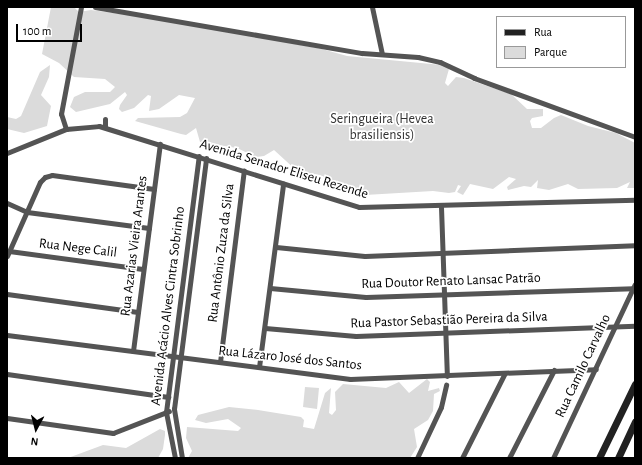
<!DOCTYPE html>
<meta charset="utf-8">
<style>
body{margin:0}
#map{position:relative;width:642px;height:465px;overflow:hidden;background:#fff;font-family:"Alegreya Sans",sans-serif}
div>[style]{position:absolute}
.green>*{inset:0;background:#dbdbdb}
.street>*{height:5px;margin:-2.5px;padding:0 2.5px;transform-origin:2.5px;border-radius:2.5px;background:#545454}
.secondary>*{height:7px;margin:-3.5px;padding:0 3.5px;transform-origin:3.5px;border-radius:3.5px;background:#212121}
span{translate:-50% -50%;white-space:nowrap;text-align:center;line-height:1.15;-webkit-text-stroke:3.5px #fff;paint-order:stroke}
.park-label{font-size:14px;color:#323232}
.street-label{font-size:14px;color:#000}
.frame{position:absolute;inset:0;border:8px solid #000;pointer-events:none}
.legend{position:absolute;left:496px;top:16px;width:130px;height:52px;box-sizing:border-box;background:#fff;border:1px solid #999;margin:0;padding:5px 7px;list-style:none;font-size:12px;color:#000}
.legend li{display:flex;align-items:center;gap:8px;height:20px}
.legend b{width:20px;border:1px solid #999}
.north{position:absolute;left:16px;top:409px;width:40px;height:40px;-webkit-text-stroke:3px #fff;paint-order:stroke;rotate:187deg;font-size:11px;font-weight:700;line-height:16px;text-align:center;color:#000}
.north::after{content:'';display:block;margin:auto;width:14px;height:18px;background:#000;clip-path:polygon(50% 0,100% 100%,50% 72%,0 100%)}
.scale{position:absolute;left:16px;top:24px;width:66px;height:18px;box-sizing:border-box;border:2px solid #000;border-top:0;padding-left:5px;font-size:12px;line-height:14px;white-space:nowrap;color:#000;-webkit-text-stroke:3px #fff;paint-order:stroke}
</style>
<div id="map">
<div class="green">
<i style="clip-path:polygon(51px 7px,74px 7px,79px 12px,91px 10px,166px 20px,322px 49px,347px 56px,442px 65px,449px 69px,445px 83px,448px 86px,456px 77px,464px 78px,511px 94px,527px 109px,543px 109px,543px 116px,532px 118px,530px 121px,532px 128px,541px 128px,554px 118px,561px 115px,588px 126px,616px 133px,635px 143px,635px 188px,627px 188px,630px 182px,617px 188px,578px 189px,568px 184px,549px 190px,537px 188px,538px 180px,531px 187px,524px 186px,508px 190px,507px 187px,516px 179px,509px 177px,493px 189px,470px 184px,463px 195px,457px 192px,461px 186px,458px 185px,455px 192px,449px 193px,433px 191px,365px 195px,320px 175px,297px 171px,274px 150px,264px 156px,256px 157px,237px 148px,200px 142px,196px 128px,186px 135px,181px 134px,135px 121px,138px 118px,180px 117px,187px 113px,195px 98px,179px 95px,159px 109px,149px 111px,151px 96px,148px 95px,134px 108px,122px 112px,119px 109px,120px 105px,127px 95px,125px 92px,110px 104px,76px 112px,70px 107px,74px 97px,85px 92px,110px 92px,115px 87px,105px 79px,74px 77px,59px 63px,42px 54px)"></i>
<i style="clip-path:polygon(50px 65px,49px 77px,41px 95px,51px 106px,47px 126px,24px 133px,7px 129px,7px 117px,16px 119px,21px 116px,40px 72px)"></i>
<i style="clip-path:polygon(427px 379px,430px 382px,428px 391px,439px 388px,440px 391px,434px 394px,433px 411px,428px 420px,414px 429px,417px 447px,410px 458px,188px 458px,192px 451px,186px 438px,187px 427px,238px 431px,241px 428px,228px 419px,206px 423px,195px 420px,198px 415px,229px 407px,258px 410px,301px 417px,304px 420px,303px 427px,314px 429px,325px 393px,331px 388px,329px 413px,332px 415px,336px 410px,335px 392px,343px 384px,386px 388px,399px 382px,409px 393px)"></i>
<i style="clip-path:polygon(305px 387px,319px 388px,317px 409px,303px 407px)"></i>
<i style="clip-path:polygon(160px 429px,165px 431px,165px 435px,163px 449px,158px 458px,68px 458px,103px 445px,126px 448px)"></i>
</div>
<div class="street">
<i style="left:95px;top:7px;width:271px;rotate:9.8deg"></i>
<i style="left:362px;top:53px;width:56px;rotate:4.1deg"></i>
<i style="left:418px;top:57px;width:23px;rotate:13deg"></i>
<i style="left:440px;top:62px;width:38px;rotate:25deg"></i>
<i style="left:474px;top:78px;width:171px;rotate:20.1deg"></i>
<i style="left:372px;top:7px;width:48px;rotate:78deg"></i>
<i style="left:105px;top:127px;width:8px;rotate:-90deg"></i>
<i style="left:66px;top:129px;width:16px;rotate:-108deg"></i>
<i style="left:61px;top:114px;width:109px;rotate:-79.4deg"></i>
<i style="left:7px;top:153px;width:64px;rotate:-22.1deg"></i>
<i style="left:66px;top:129px;width:33px;rotate:-5deg"></i>
<i style="left:99px;top:126px;width:272px;rotate:17.3deg"></i>
<i style="left:359px;top:207px;width:276px;rotate:-1.5deg"></i>
<i style="left:7px;top:203px;width:22px;rotate:24deg"></i>
<i style="left:27px;top:212px;width:123px;rotate:7.5deg"></i>
<i style="left:441px;top:207px;width:169px;rotate:88deg"></i>
<i style="left:276px;top:247px;width:89px;rotate:5.8deg"></i>
<i style="left:365px;top:256px;width:270px;rotate:-2.3deg"></i>
<i style="left:9px;top:251px;width:135px;rotate:7.7deg"></i>
<i style="left:7px;top:256px;width:81px;rotate:-66deg"></i>
<i style="left:40px;top:182px;width:7px;rotate:-45deg"></i>
<i style="left:45px;top:177px;width:7px;rotate:-16deg"></i>
<i style="left:52px;top:175px;width:103px;rotate:7.8deg"></i>
<i style="left:270px;top:288px;width:96px;rotate:5.4deg"></i>
<i style="left:366px;top:297px;width:267px;rotate:-1.9deg"></i>
<i style="left:7px;top:294px;width:132px;rotate:7.8deg"></i>
<i style="left:265px;top:328px;width:91px;rotate:5deg"></i>
<i style="left:356px;top:336px;width:279px;rotate:-2.1deg"></i>
<i style="left:7px;top:335px;width:346px;rotate:7.3deg"></i>
<i style="left:350px;top:379px;width:246px;rotate:-2.3deg"></i>
<i style="left:133px;top:351px;width:209px;rotate:-82.6deg"></i>
<i style="left:220px;top:362px;width:193px;rotate:-82.9deg"></i>
<i style="left:259px;top:367px;width:185px;rotate:-82.5deg"></i>
<i style="left:7px;top:374px;width:163px;rotate:8.1deg"></i>
<i style="left:7px;top:418px;width:107px;rotate:8.1deg"></i>
<i style="left:113px;top:433px;width:60px;rotate:-21.4deg"></i>
<i style="left:175px;top:458px;width:47px;rotate:-101.1deg"></i>
<i style="left:166px;top:412px;width:258px;rotate:-82.7deg"></i>
<i style="left:182px;top:458px;width:50px;rotate:-99.3deg"></i>
<i style="left:174px;top:409px;width:253px;rotate:-82.7deg"></i>
<i style="left:417px;top:458px;width:56px;rotate:-64.8deg"></i>
<i style="left:441px;top:407px;width:23px;rotate:-77deg"></i>
<i style="left:462px;top:458px;width:95px;rotate:-63.2deg"></i>
<i style="left:509px;top:458px;width:99px;rotate:-62.9deg"></i>
<i style="left:553px;top:458px;width:192px;rotate:-64.8deg"></i>
</div>
<div class="secondary">
<i style="left:599px;top:458px;width:82px;rotate:-64.1deg"></i>
<i style="left:618px;top:458px;width:40px;rotate:-65deg"></i>
</div>
<div class="park-label">
<span style="left:382px;top:127px">Seringueira (Hevea<br>brasiliensis)</span>
</div>
<div class="street-label">
<span style="left:284px;top:169px;rotate:17deg">Avenida Senador Eliseu Rezende</span>
<span style="left:134px;top:246px;rotate:-83deg">Rua Azarias Vieira Arantes</span>
<span style="left:78px;top:248px;rotate:7deg">Rua Nege Calil</span>
<span style="left:221px;top:253px;rotate:-83deg">Rua Antônio Zuza da Silva</span>
<span style="left:451px;top:281px;rotate:-2deg">Rua Doutor Renato Lansac Patrão</span>
<span style="left:168px;top:306px;rotate:-83deg">Avenida Acácio Alves Cintra Sobrinho</span>
<span style="left:449px;top:320px;rotate:-2deg">Rua Pastor Sebastião Pereira da Silva</span>
<span style="left:290px;top:358px;rotate:6deg">Rua Lázaro José dos Santos</span>
<span style="left:583px;top:366px;rotate:-65deg">Rua Camilo Carvalho</span>
</div>
<div class="frame"></div>
<ul class="legend">
<li><b style="height:5px;background:#212121"></b>Rua</li>
<li><b style="height:11px;background:#dbdbdb"></b>Parque</li>
</ul>
<div class="north">N</div>
<div class="scale">100 m</div>
</div>
